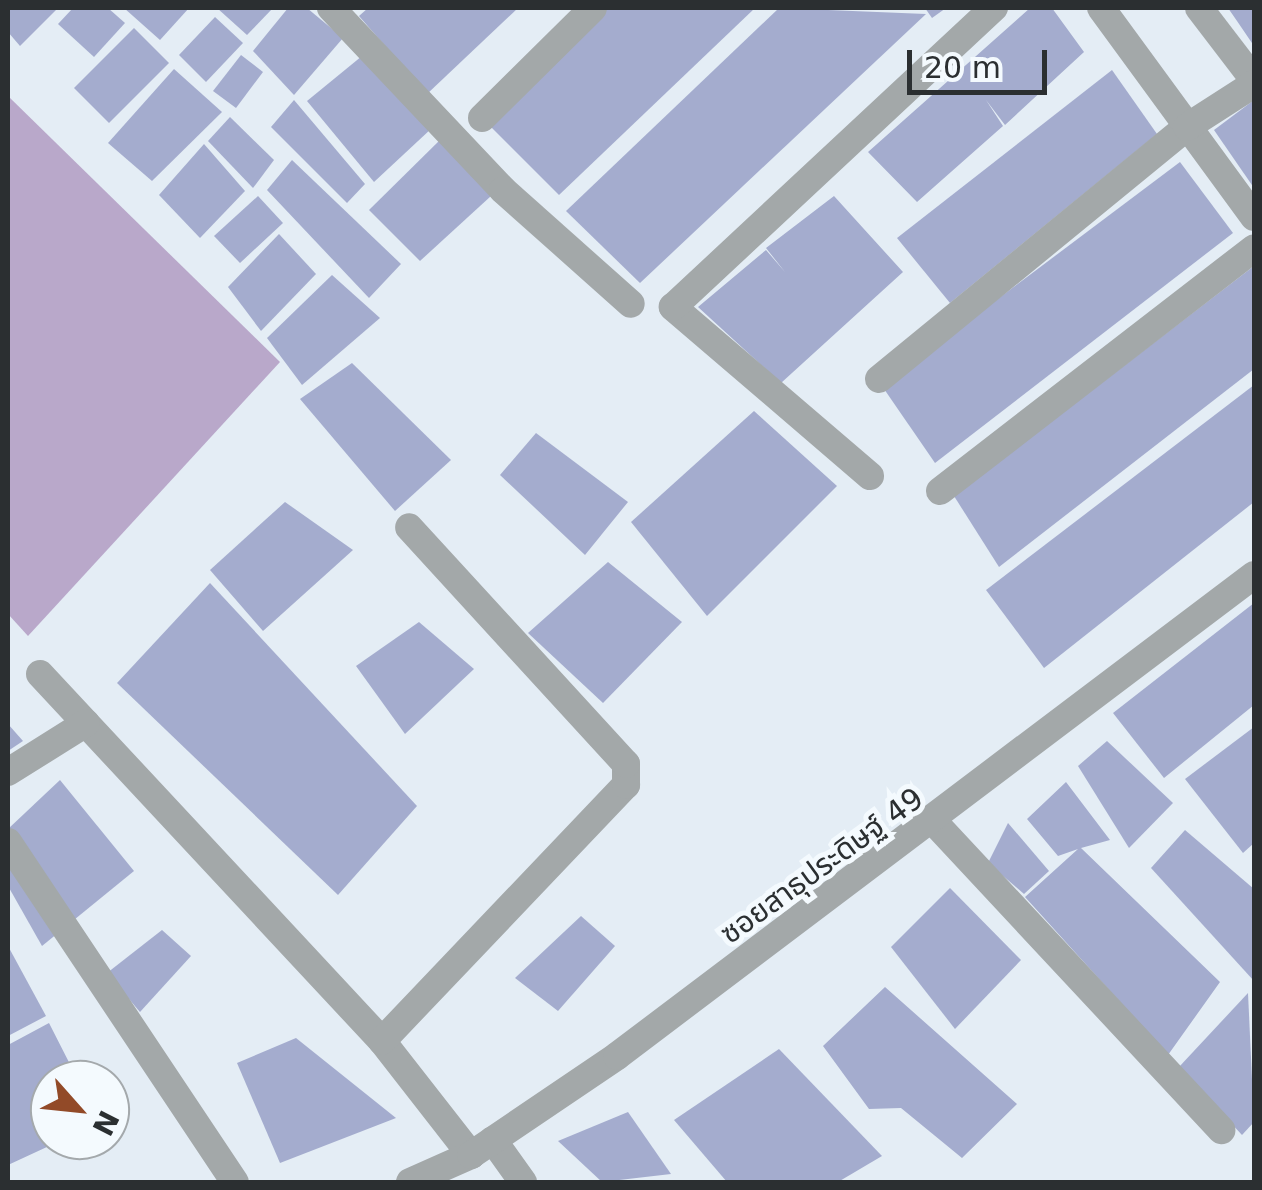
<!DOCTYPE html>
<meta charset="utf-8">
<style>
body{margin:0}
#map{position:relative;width:1262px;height:1190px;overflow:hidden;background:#e4edf5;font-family:"DejaVu Sans","Noto Sans Thai",sans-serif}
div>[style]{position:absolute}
.forest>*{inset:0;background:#b9a8ca}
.building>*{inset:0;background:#a4acce}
.service>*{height:28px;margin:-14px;padding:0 14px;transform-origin:14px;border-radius:14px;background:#a3a8a9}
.minor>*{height:28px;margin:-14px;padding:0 14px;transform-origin:14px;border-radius:14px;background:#a3a8a9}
.tertiary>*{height:28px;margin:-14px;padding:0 14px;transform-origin:14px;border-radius:14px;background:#a3a8a9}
span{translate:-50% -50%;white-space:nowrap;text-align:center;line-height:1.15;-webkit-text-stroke:10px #f4fafe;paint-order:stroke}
.street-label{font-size:30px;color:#2b2f31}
.frame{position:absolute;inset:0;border:10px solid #2b2f31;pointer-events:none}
.north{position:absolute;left:30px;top:1060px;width:100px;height:100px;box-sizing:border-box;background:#f4fafe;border:2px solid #a4a9ac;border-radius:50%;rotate:117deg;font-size:28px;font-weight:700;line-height:40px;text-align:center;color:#2b2f31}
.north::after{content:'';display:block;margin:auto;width:35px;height:45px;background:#924a28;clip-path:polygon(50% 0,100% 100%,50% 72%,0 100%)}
.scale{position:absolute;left:907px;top:50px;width:140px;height:45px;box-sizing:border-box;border:5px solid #2b2f31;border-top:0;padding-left:12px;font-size:30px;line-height:35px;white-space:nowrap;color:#2b2f31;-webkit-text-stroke:8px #f4fafe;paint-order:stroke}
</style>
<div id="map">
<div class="forest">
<i style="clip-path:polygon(8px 96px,280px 362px,28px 636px,8px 614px)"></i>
</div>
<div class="building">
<i style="clip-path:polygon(8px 8px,58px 8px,20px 46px,8px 32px)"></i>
<i style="clip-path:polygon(73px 8px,108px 8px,125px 23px,94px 57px,58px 24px)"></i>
<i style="clip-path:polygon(124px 8px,189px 8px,160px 40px)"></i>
<i style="clip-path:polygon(217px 8px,273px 8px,247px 35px)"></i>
<i style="clip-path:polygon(288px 8px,307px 8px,343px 38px,294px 95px,253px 51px)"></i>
<i style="clip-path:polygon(368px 8px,518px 8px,427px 94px,359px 16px)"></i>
<i style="clip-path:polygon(607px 8px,755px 8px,559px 195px,482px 118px)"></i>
<i style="clip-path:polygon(779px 8px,926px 14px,640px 283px,566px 211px)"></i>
<i style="clip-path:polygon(925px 8px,946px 8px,932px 18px)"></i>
<i style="clip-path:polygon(1030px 8px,1052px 8px,1084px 52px,1005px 125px,986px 100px,1003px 126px,917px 202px,868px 152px)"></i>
<i style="clip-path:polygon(1228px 8px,1254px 8px,1254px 46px,1237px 21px)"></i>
<i style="clip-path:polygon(215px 17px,243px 43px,206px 82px,179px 55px)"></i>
<i style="clip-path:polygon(134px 28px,169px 63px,109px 123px,74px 88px)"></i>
<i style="clip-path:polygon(241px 55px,263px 72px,236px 108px,213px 91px)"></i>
<i style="clip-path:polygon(362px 56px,432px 128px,374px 182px,307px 101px)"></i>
<i style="clip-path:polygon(174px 69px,222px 112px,152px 181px,108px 143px)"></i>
<i style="clip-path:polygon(1112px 70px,1157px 134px,950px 303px,897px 238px)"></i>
<i style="clip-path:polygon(294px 100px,365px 184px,347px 203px,271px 127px)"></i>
<i style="clip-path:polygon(1254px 100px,1254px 188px,1214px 130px)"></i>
<i style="clip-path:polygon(230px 117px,274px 160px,253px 188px,208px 141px)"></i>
<i style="clip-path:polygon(442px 138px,491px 196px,420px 261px,369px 210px)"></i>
<i style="clip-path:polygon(204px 144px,245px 191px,200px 238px,159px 195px)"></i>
<i style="clip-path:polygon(292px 160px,401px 264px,369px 298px,267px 190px)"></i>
<i style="clip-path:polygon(1180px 162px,1233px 233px,935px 463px,882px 386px)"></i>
<i style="clip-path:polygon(258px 196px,283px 223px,240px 263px,214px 236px)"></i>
<i style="clip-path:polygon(834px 196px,903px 272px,781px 383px,698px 307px,766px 250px,785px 272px,766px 248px)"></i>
<i style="clip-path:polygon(279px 234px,316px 274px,261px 331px,228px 287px)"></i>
<i style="clip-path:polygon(1254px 266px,1254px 369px,999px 567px,954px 496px)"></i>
<i style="clip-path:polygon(332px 275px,380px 318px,302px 385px,267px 338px)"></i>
<i style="clip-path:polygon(352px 363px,451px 460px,395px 511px,300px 399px)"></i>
<i style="clip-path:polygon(1254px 385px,1254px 502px,1044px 668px,986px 590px)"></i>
<i style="clip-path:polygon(754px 411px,837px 486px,707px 616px,631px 522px)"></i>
<i style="clip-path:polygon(536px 433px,628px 502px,585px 555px,500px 475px)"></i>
<i style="clip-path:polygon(285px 502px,353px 550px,263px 631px,210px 570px)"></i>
<i style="clip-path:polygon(608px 562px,682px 622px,603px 703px,528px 633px)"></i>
<i style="clip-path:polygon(210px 583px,417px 806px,338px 895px,117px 683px)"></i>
<i style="clip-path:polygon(1254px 603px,1254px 705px,1164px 778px,1113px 713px)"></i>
<i style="clip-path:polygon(419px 622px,474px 669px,405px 734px,356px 666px)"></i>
<i style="clip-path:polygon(8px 724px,23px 741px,8px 751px)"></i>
<i style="clip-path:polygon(1254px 727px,1254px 843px,1243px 853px,1185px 779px)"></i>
<i style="clip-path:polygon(1107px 741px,1173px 803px,1129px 848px,1078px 766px)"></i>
<i style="clip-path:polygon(60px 780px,134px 871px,42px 946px,8px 886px,8px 829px)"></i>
<i style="clip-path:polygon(1066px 782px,1110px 840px,1081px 848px,1220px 982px,1168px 1055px,1025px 897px,1078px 849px,1058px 856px,1027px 819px)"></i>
<i style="clip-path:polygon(1008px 823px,1049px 871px,1024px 894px,988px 863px)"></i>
<i style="clip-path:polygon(1185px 830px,1254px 889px,1254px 981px,1151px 868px)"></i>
<i style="clip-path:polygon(950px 888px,1021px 960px,955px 1029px,891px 947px)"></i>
<i style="clip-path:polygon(581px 916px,615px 946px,558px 1011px,515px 978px)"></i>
<i style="clip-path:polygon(162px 930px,191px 956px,140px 1012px,107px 973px)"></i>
<i style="clip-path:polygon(8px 946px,46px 1016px,8px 1036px)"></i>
<i style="clip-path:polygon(885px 987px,1017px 1104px,962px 1158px,901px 1108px,869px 1109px,823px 1046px)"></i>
<i style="clip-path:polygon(1248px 993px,1254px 1122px,1242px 1135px,1179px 1067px)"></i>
<i style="clip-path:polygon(49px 1023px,78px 1080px,50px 1080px,50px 1140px,62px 1140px,8px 1165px,8px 1045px)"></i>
<i style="clip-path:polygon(296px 1038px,396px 1118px,280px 1163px,237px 1063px)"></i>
<i style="clip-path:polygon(779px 1049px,882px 1156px,838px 1182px,727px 1182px,674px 1120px)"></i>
<i style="clip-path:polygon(628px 1112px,671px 1174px,602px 1182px,558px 1141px)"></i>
</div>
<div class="service">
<i style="left:879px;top:379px;width:398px;rotate:-39.3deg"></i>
<i style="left:940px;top:491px;width:397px;rotate:-37.7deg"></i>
<i style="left:493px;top:1140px;width:52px;rotate:54.5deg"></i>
</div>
<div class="minor">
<i style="left:331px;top:8px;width:250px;rotate:46.6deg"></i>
<i style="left:503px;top:190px;width:171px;rotate:41.7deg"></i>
<i style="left:1101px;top:8px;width:259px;rotate:53.8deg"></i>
<i style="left:1199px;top:8px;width:91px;rotate:52.6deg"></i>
<i style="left:482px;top:118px;width:156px;rotate:-44.7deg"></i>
<i style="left:1187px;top:127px;width:80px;rotate:-32.7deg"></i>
<i style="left:870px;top:476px;width:260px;rotate:-139.4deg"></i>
<i style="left:673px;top:307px;width:439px;rotate:-43deg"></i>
<i style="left:40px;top:674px;width:502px;rotate:47.02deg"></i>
<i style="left:382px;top:1041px;width:145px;rotate:52deg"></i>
<i style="left:8px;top:772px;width:92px;rotate:-32.1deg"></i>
<i style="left:935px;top:823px;width:420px;rotate:47deg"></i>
<i style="left:8px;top:842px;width:409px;rotate:56.3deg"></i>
<i style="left:382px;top:1041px;width:354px;rotate:-46.4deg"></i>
<i style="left:626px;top:785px;width:21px;rotate:-90deg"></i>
<i style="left:626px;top:764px;width:321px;rotate:-132.5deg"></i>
</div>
<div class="tertiary">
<i style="left:410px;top:1182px;width:67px;rotate:-23.9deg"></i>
<i style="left:471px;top:1155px;width:176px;rotate:-34.1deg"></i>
<i style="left:617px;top:1056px;width:798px;rotate:-37.06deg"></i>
</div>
<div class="street-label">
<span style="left:822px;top:866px;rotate:-36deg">ซอยสาธุประดิษฐ์ 49</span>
</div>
<div class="frame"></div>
<div class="north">N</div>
<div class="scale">20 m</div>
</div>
